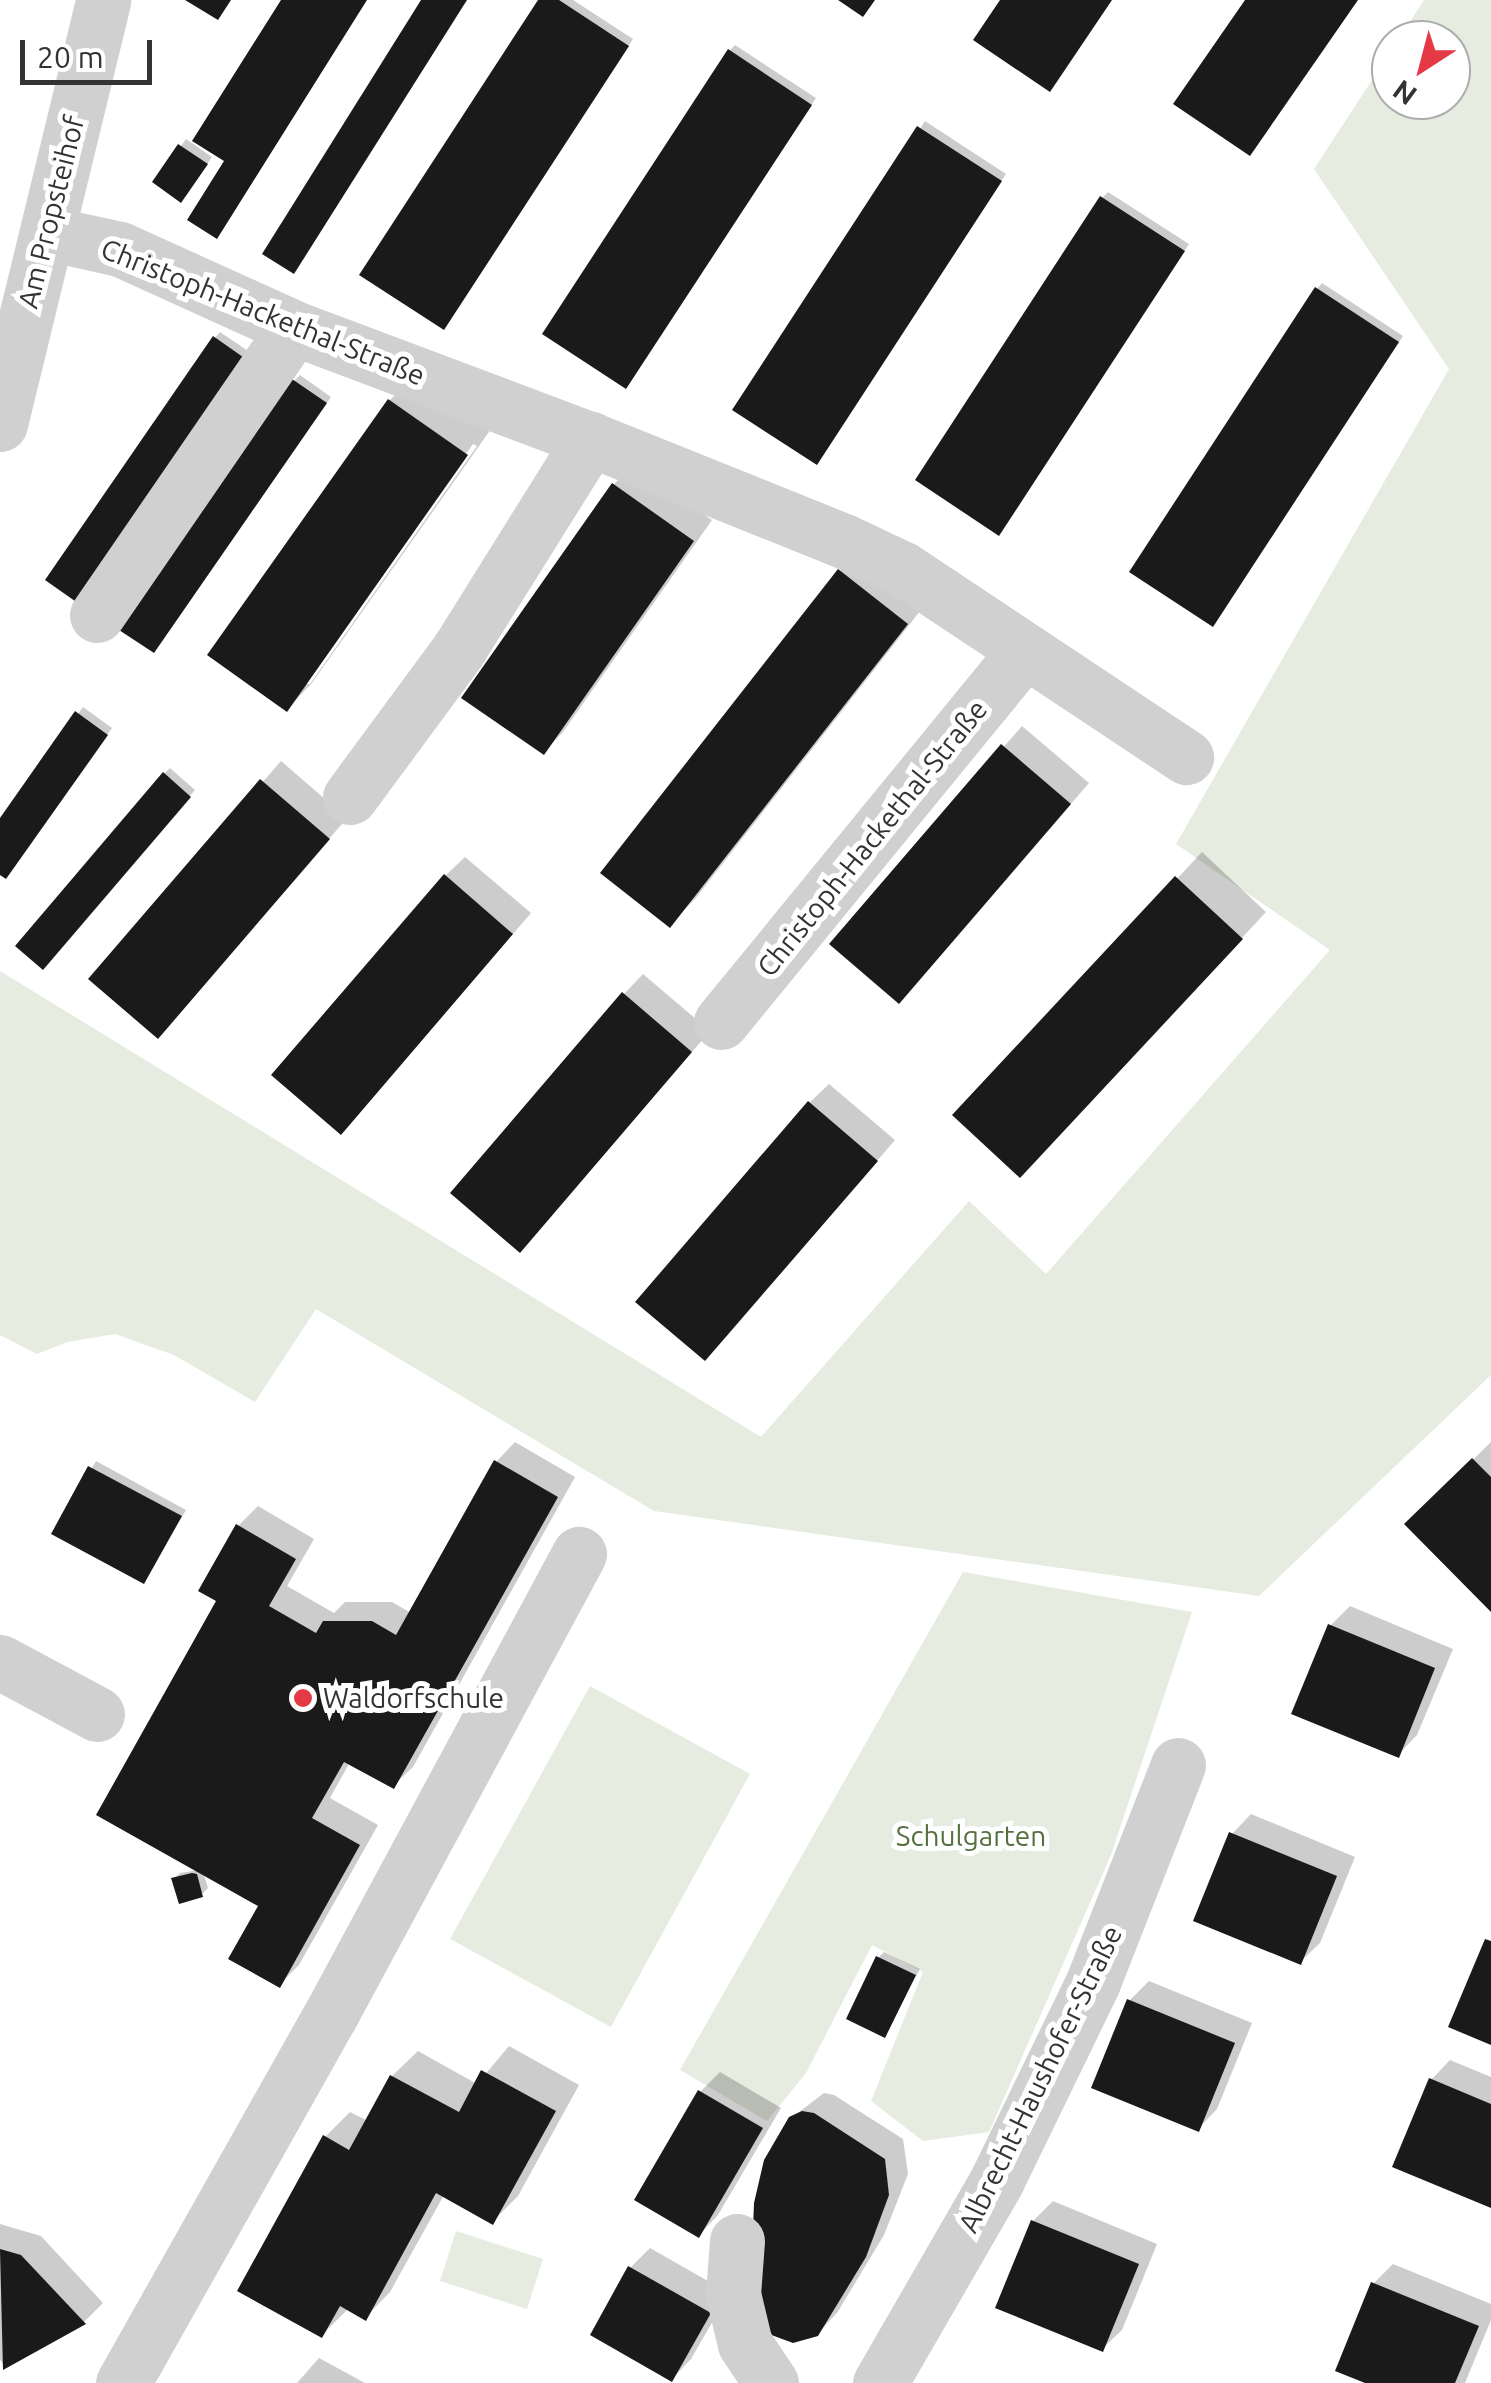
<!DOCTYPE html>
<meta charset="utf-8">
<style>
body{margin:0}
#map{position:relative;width:1491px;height:2383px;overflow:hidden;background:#fff;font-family:Ubuntu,sans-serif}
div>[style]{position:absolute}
.green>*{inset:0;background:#e6ecdf}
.shadow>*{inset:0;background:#0003}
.building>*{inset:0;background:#1a1a1a}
.minor>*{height:55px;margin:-27.5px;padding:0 27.5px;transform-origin:27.5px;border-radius:27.5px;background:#d0d0d0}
.dots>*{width:28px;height:28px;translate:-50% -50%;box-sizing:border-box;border:5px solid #fff;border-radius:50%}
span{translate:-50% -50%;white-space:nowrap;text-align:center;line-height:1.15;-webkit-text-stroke:10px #fff;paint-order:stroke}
.street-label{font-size:28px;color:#333}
.poi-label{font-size:28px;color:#333}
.left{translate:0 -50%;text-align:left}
.park-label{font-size:28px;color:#56703f}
.north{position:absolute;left:1371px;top:20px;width:100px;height:100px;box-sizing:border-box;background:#fff;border:2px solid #adadad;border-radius:50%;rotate:216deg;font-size:28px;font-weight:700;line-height:40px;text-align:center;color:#333}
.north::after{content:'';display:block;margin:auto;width:35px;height:45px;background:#e63946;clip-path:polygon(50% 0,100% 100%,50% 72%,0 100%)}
.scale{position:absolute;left:20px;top:40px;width:132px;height:45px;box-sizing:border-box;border:5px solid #333;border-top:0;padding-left:12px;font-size:30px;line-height:35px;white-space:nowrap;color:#333;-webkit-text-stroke:8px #fff;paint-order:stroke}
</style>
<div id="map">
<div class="green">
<i style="clip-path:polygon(1424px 0,1491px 0,1491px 1375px,1259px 1596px,654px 1511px,316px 1309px,255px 1402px,174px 1355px,115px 1334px,68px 1342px,37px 1354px,0 1335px,0 971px,761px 1437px,969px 1201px,1046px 1274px,1330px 950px,1176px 844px,1449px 369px,1314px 169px,1391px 51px,1391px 100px,1451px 100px,1451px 40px,1398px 40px)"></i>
<i style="clip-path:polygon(963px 1572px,1192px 1612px,1111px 1855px,989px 2132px,923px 2141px,871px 2101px,923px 1972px,872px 1945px,806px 2073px,767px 2121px,680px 2070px)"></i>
<i style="clip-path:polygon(590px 1686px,750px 1774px,611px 2027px,450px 1939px)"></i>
<i style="clip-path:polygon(456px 2231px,543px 2259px,527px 2309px,440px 2281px)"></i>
</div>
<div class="shadow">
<i style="clip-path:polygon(541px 0,573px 0,633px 39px,449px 321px)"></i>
<i style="clip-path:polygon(735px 45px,816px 98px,626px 386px,729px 51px)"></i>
<i style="clip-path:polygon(925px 121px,1006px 174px,822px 456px,736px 410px)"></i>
<i style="clip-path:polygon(186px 139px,212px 157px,187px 194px,155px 182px)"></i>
<i style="clip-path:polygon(1108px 192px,1189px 244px,1004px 527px,1102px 198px)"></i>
<i style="clip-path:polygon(1322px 283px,1403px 336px,1218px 618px,1317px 289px)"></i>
<i style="clip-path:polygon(220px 332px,254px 355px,48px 579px,215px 338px)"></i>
<i style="clip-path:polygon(300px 375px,331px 397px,160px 644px,294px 381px)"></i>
<i style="clip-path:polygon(evenodd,415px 375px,491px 429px,312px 683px,287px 709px,390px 400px,415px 375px,473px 444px,477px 446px,310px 684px,304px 684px,473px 444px)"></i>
<i style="clip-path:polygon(633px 465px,712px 520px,563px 732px,544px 752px,614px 484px)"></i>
<i style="clip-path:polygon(865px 545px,931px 597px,695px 899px,670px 924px,840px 571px)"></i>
<i style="clip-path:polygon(83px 707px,112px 728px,12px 870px,0 872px,0 823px)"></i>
<i style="clip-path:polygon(1022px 726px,1089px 783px,918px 981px,833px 944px)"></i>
<i style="clip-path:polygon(281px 761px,347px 818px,177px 1016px,91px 979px)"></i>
<i style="clip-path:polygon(170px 768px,195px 790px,49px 961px,164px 774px)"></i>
<i style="clip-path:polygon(1202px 852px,1266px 912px,1045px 1150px,956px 1115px)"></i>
<i style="clip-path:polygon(465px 857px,531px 913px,360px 1112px,445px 876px)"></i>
<i style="clip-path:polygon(643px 974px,710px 1031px,539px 1230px,624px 994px)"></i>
<i style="clip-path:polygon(829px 1084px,895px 1140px,724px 1339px,809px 1103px)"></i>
<i style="clip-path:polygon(515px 1442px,575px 1477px,413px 1767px,393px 1786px,350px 1762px,330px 1798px,378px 1825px,299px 1965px,279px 1985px,261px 1905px,203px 1872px,208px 1888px,202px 1894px,174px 1879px,180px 1873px,199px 1870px,219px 1600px,238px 1526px,258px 1506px,314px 1539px,287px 1586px,334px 1613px,345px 1602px,392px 1602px,411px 1613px,496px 1462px)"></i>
<i style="clip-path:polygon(1491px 1442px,1491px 1609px,1407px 1524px)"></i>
<i style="clip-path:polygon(96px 1461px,186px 1510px,144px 1581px,54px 1533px)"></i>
<i style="clip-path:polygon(1350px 1606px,1453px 1649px,1417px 1735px,1398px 1755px,1330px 1626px)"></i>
<i style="clip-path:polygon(1251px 1814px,1355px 1857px,1320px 1943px,1300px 1962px,1232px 1834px)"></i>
<i style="clip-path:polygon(884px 1952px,920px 1969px,885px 2035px,878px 1958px)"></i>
<i style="clip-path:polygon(1149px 1981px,1252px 2023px,1217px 2109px,1198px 2129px,1130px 2000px)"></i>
<i style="clip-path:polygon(509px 2046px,579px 2085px,518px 2196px,492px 2222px,444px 2195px,390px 2292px,365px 2318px,349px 2308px,322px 2335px,325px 2137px,350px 2112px,368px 2121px,392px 2076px,418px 2051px,477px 2084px)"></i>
<i style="clip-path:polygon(1450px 2060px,1491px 2077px,1491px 2205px,1431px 2080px)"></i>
<i style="clip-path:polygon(720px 2072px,781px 2108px,718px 2215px,699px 2235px,700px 2092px)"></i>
<i style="clip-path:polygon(824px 2093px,834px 2095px,903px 2139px,908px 2174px,884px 2235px,837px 2313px,817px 2334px,791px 2118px)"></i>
<i style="clip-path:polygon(1053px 2201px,1157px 2244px,1122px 2330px,1102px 2349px,1033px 2221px)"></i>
<i style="clip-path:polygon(0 2224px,41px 2236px,103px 2303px,84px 2322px,4px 2366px,0 2359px)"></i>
<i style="clip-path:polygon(650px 2248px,729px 2293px,691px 2359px,672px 2379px,630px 2268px)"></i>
<i style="clip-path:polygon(1393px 2264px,1491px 2304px,1491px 2320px,1465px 2383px,1372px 2383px,1374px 2283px)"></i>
<i style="clip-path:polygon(319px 2358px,365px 2383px,297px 2383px)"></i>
</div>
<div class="building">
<i style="clip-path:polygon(185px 0,231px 0,218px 20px)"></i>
<i style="clip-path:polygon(281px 0,367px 0,217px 239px,187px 220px,224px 161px,192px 141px)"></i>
<i style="clip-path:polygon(421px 0,467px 0,294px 274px,262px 254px)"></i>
<i style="clip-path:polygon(538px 0,559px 0,629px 46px,444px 330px,359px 275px)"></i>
<i style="clip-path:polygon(838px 0,875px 0,863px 17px)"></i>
<i style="clip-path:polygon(1000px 0,1112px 0,1050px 92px,973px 40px)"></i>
<i style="clip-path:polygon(1245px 0,1358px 0,1250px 156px,1173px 104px)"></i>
<i style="clip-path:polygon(728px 49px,812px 105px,626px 389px,542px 334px)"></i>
<i style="clip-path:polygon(917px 126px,1002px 181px,817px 465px,732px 410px)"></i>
<i style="clip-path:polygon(178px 144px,208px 164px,181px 203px,152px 182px)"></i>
<i style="clip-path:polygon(1100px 196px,1185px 251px,999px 536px,915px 480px)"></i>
<i style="clip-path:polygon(1315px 287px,1399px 342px,1213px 627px,1129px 572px)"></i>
<i style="clip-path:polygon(213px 336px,250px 362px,82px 606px,45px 580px)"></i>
<i style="clip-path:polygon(292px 379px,327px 403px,154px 653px,119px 630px)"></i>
<i style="clip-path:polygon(388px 399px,468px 455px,287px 712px,207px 655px)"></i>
<i style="clip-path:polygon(612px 483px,694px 541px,544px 755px,461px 698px)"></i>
<i style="clip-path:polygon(838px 569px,908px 624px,670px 928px,600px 873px)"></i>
<i style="clip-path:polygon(75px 711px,108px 735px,6px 879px,0 875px,0 818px)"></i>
<i style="clip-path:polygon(1001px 744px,1071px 804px,899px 1004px,829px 944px)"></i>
<i style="clip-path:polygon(163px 772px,191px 797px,43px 970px,15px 946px)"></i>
<i style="clip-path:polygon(260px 779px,330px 839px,158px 1039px,88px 979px)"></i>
<i style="clip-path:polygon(444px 874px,513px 934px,341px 1135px,271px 1075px)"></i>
<i style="clip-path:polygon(1175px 876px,1243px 939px,1020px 1178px,952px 1115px)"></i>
<i style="clip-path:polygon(622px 992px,692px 1052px,520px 1253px,450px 1193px)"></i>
<i style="clip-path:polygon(808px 1101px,878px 1161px,705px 1361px,635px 1302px)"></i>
<i style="clip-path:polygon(1472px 1458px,1491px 1477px,1491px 1612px,1404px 1524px)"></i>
<i style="clip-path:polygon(494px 1460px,558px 1497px,394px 1789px,344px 1762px,312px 1818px,360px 1845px,280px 1988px,228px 1959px,258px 1906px,96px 1815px,216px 1601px,198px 1591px,236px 1524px,296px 1559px,269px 1606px,316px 1633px,323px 1621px,372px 1621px,396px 1635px)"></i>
<i style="clip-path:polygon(88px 1466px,182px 1516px,144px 1584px,51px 1534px)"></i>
<i style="clip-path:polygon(1328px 1624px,1435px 1668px,1399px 1758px,1291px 1714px)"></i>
<i style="clip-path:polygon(1229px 1832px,1337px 1876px,1301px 1965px,1193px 1921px)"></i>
<i style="clip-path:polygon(192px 1873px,197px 1874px,203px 1897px,179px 1904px,171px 1878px)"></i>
<i style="clip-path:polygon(1485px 1939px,1491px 1941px,1491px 2045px,1448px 2027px)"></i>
<i style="clip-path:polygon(876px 1956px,916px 1975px,885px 2038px,846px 2019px)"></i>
<i style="clip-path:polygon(1127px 1999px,1235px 2043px,1199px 2132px,1091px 2088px)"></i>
<i style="clip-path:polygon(481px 2070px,556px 2111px,493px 2225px,436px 2193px,366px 2321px,340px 2306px,322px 2338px,237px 2291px,323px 2135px,349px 2150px,390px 2075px,459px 2112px)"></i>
<i style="clip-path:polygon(1429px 2078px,1491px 2104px,1491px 2208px,1392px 2167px)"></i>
<i style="clip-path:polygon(698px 2090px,763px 2128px,699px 2238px,634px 2200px)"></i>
<i style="clip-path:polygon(802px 2111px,814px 2113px,885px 2159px,889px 2195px,866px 2257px,818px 2336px,793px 2343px,766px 2333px,750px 2304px,754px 2203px,764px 2160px,789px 2117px)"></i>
<i style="clip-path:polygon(1031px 2220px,1139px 2264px,1103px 2352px,995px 2308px)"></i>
<i style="clip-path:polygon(0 2249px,21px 2255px,86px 2324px,3px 2370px)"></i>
<i style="clip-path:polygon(628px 2266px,711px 2313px,672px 2382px,590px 2335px)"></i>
<i style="clip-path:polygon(1371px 2282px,1479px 2326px,1455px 2383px,1365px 2383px,1335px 2371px)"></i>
</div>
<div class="minor">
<i style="left:47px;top:233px;width:75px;rotate:12.4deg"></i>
<i style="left:120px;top:249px;width:191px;rotate:24.4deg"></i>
<i style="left:294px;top:328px;width:316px;rotate:20.6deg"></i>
<i style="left:590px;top:439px;width:274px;rotate:21.9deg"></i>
<i style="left:844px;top:541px;width:65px;rotate:25.4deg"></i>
<i style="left:903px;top:569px;width:340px;rotate:33.6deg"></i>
<i style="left:0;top:424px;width:436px;rotate:-76.3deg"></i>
<i style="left:97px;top:615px;width:348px;rotate:-55.5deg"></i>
<i style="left:350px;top:797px;width:184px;rotate:-53.6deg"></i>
<i style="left:459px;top:649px;width:248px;rotate:-58deg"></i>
<i style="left:721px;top:1022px;width:477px;rotate:-50.7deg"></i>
<i style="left:0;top:1662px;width:110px;rotate:28.2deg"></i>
<i style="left:737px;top:2241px;width:53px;rotate:94.3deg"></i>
<i style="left:733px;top:2294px;width:51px;rotate:76.5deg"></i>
<i style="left:745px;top:2344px;width:47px;rotate:56.3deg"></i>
<i style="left:123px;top:2383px;width:421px;rotate:-60.6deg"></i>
<i style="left:330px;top:2016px;width:525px;rotate:-61.68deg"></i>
<i style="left:880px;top:2383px;width:234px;rotate:-60deg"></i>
<i style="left:997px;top:2180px;width:220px;rotate:-64.1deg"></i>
<i style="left:1093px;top:1982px;width:233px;rotate:-68.6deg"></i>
</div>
<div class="dots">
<i style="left:303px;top:1698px;background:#e63946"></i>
</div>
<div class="street-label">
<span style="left:51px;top:212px;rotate:-76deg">Am Propsteihof</span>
<span style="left:263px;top:312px;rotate:22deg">Christoph-Hackethal-Straße</span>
<span style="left:872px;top:838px;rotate:-51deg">Christoph-Hackethal-Straße</span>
<span style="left:1040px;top:2079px;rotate:-64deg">Albrecht-Haushofer-Straße</span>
</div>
<div class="poi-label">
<span class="left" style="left:323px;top:1698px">Waldorfschule</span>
</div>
<div class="park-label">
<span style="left:971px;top:1836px">Schulgarten</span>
</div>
<div class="north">N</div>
<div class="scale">20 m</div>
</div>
